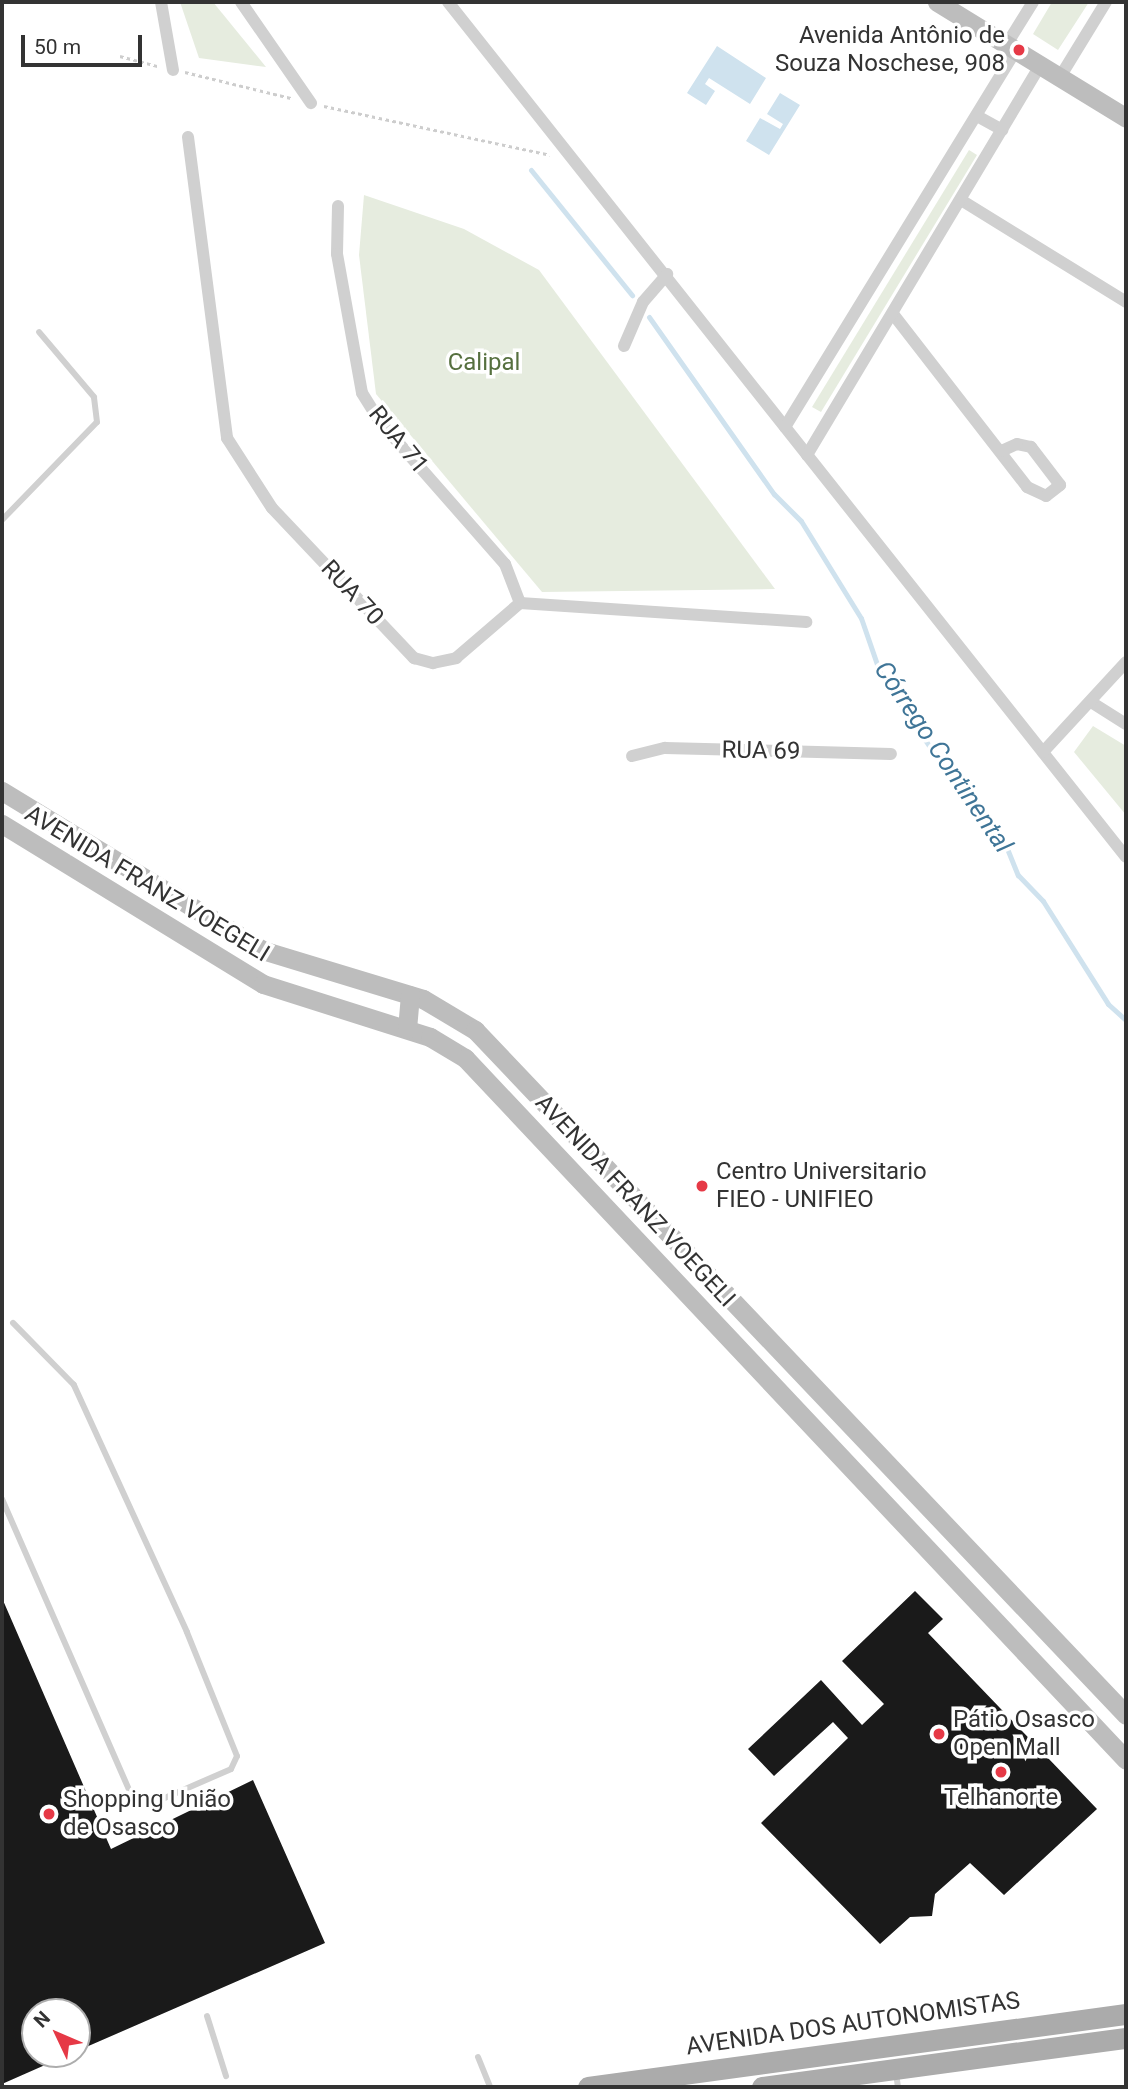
<!DOCTYPE html>
<meta charset="utf-8">
<style>
body{margin:0}
#map{position:relative;width:1128px;height:2089px;overflow:hidden;background:#fff;font-family:Roboto,sans-serif}
div>[style]{position:absolute}
.green>*{inset:0;background:#e6ecdf}
.water>*{inset:0;background:#cfe2ee}
.stream>*{height:5px;margin:-2.5px;padding:0 2.5px;transform-origin:2.5px;border-radius:2.5px;background:#cfe2ee}
.building>*{inset:0;background:#1a1a1a}
.path>*{height:2.5px;margin-top:-1.25px;transform-origin:0;background:repeating-linear-gradient(90deg,#cdcdcd 0 3.5px,transparent 0 7px)}
.lane>*{height:6px;margin:-3px;padding:0 3px;transform-origin:3px;border-radius:3px;background:#d0d0d0}
.street>*{height:12px;margin:-6px;padding:0 6px;transform-origin:6px;border-radius:6px;background:#d0d0d0}
.secondary>*{height:19px;margin:-9.5px;padding:0 9.5px;transform-origin:9.5px;border-radius:9.5px;background:#bdbdbd}
.primary>*{height:21px;margin:-10.5px;padding:0 10.5px;transform-origin:10.5px;border-radius:10.5px;background:#ababab}
.dots>*{width:19px;height:19px;translate:-50% -50%;box-sizing:border-box;border:4px solid #fff;border-radius:50%}
span{translate:-50% -50%;white-space:nowrap;text-align:center;line-height:1.15;-webkit-text-stroke:7px #fff;paint-order:stroke}
.poi-label{font-size:24px;color:#333}
.right{translate:-100% -50%;text-align:right}
.left{translate:0 -50%;text-align:left}
.park-label{font-size:24px;color:#56703f}
.street-label{font-size:24px;color:#333}
.water-label{font-size:26px;color:#3f7597;font-style:italic}
.frame{position:absolute;inset:0;border:4px solid #333;pointer-events:none}
.north{position:absolute;left:21px;top:1998px;width:70px;height:70px;box-sizing:border-box;background:#fff;border:2px solid #adadad;border-radius:50%;rotate:314deg;font-size:19px;font-weight:700;line-height:28px;text-align:center;color:#333}
.north::after{content:'';display:block;margin:auto;width:24px;height:32px;background:#e63946;clip-path:polygon(50% 0,100% 100%,50% 72%,0 100%)}
.scale{position:absolute;left:21px;top:35px;width:121px;height:32px;box-sizing:border-box;border:4px solid #333;border-top:0;padding-left:9px;font-size:21px;line-height:24px;white-space:nowrap;color:#333;-webkit-text-stroke:5px #fff;paint-order:stroke}
</style>
<div id="map">
<div class="green">
<i style="clip-path:polygon(180px 2px,213px 2px,266px 67px,199px 58px)"></i>
<i style="clip-path:polygon(1052px 2px,1089px 2px,1058px 50px,1033px 34px)"></i>
<i style="clip-path:polygon(969px 150px,977px 155px,821px 412px,812px 407px)"></i>
<i style="clip-path:polygon(364px 195px,464px 229px,539px 270px,775px 589px,542px 592px,376px 394px,359px 255px)"></i>
<i style="clip-path:polygon(1093px 726px,1126px 746px,1126px 815px,1074px 752px)"></i>
</div>
<div class="water">
<i style="clip-path:polygon(717px 46px,766px 78px,750px 104px,709px 78px,705px 84px,715px 91px,706px 105px,687px 93px)"></i>
<i style="clip-path:polygon(780px 93px,800px 105px,769px 155px,746px 141px,760px 118px,780px 129px,783px 124px,767px 114px)"></i>
</div>
<div class="stream">
<i style="left:531px;top:170px;width:161px;rotate:51.1deg"></i>
<i style="left:649px;top:317px;width:217px;rotate:54.8deg"></i>
<i style="left:774px;top:494px;width:38px;rotate:45deg"></i>
<i style="left:801px;top:521px;width:114px;rotate:58.3deg"></i>
<i style="left:861px;top:618px;width:58px;rotate:70.9deg"></i>
<i style="left:880px;top:673px;width:118px;rotate:56deg"></i>
<i style="left:946px;top:771px;width:91px;rotate:50.4deg"></i>
<i style="left:1004px;top:841px;width:37px;rotate:68deg"></i>
<i style="left:1018px;top:875px;width:36px;rotate:46deg"></i>
<i style="left:1043px;top:901px;width:122px;rotate:57.7deg"></i>
<i style="left:1108px;top:1004px;width:24px;rotate:42deg"></i>
</div>
<div class="building">
<i style="clip-path:polygon(915px 1591px,943px 1619px,928px 1633px,1097px 1809px,1004px 1895px,970px 1863px,935px 1894px,932px 1916px,910px 1917px,880px 1944px,761px 1823px,848px 1738px,833px 1722px,774px 1776px,748px 1749px,821px 1680px,862px 1725px,884px 1704px,842px 1661px)"></i>
<i style="clip-path:polygon(2px 1598px,111px 1849px,253px 1780px,325px 1943px,77px 2051px,77px 2012px,35px 2012px,35px 2054px,70px 2054px,2px 2084px)"></i>
</div>
<div class="path">
<i style="left:120px;top:56px;width:39px;rotate:15deg"></i>
<i style="left:185px;top:72px;width:109px;rotate:13.8deg"></i>
<i style="left:324px;top:106px;width:231px;rotate:12.2deg"></i>
</div>
<div class="lane">
<i style="left:2px;top:520px;width:136px;rotate:-45.9deg"></i>
<i style="left:97px;top:422px;width:25px;rotate:-97deg"></i>
<i style="left:94px;top:397px;width:85px;rotate:-130.2deg"></i>
<i style="left:2px;top:1499px;width:324px;rotate:66.4deg"></i>
<i style="left:132px;top:1796px;width:21px;rotate:23deg"></i>
<i style="left:151px;top:1804px;width:87px;rotate:-23.6deg"></i>
<i style="left:231px;top:1769px;width:14px;rotate:-65deg"></i>
<i style="left:237px;top:1756px;width:134px;rotate:-112deg"></i>
<i style="left:187px;top:1632px;width:272px;rotate:-114.6deg"></i>
<i style="left:74px;top:1385px;width:87px;rotate:-134.5deg"></i>
<i style="left:207px;top:2016px;width:63px;rotate:72.4deg"></i>
<i style="left:478px;top:2057px;width:32px;rotate:68deg"></i>
<i style="left:896px;top:2073px;width:14px;rotate:82deg"></i>
</div>
<div class="street">
<i style="left:161px;top:2px;width:69px;rotate:80deg"></i>
<i style="left:241px;top:2px;width:123px;rotate:55.3deg"></i>
<i style="left:448px;top:2px;width:1091px;rotate:51.59deg"></i>
<i style="left:1007px;top:44px;width:49px;rotate:-58.2deg"></i>
<i style="left:1060px;top:77px;width:88px;rotate:-58.5deg"></i>
<i style="left:977px;top:116px;width:29px;rotate:29deg"></i>
<i style="left:188px;top:137px;width:304px;rotate:82.6deg"></i>
<i style="left:227px;top:438px;width:83px;rotate:57.3deg"></i>
<i style="left:272px;top:508px;width:207px;rotate:46.6deg"></i>
<i style="left:414px;top:658px;width:20px;rotate:15deg"></i>
<i style="left:433px;top:663px;width:24px;rotate:-12deg"></i>
<i style="left:456px;top:658px;width:84px;rotate:-40.7deg"></i>
<i style="left:520px;top:603px;width:287px;rotate:3.8deg"></i>
<i style="left:961px;top:200px;width:194px;rotate:31.7deg"></i>
<i style="left:338px;top:206px;width:48px;rotate:91.2deg"></i>
<i style="left:337px;top:254px;width:141px;rotate:79.8deg"></i>
<i style="left:362px;top:393px;width:36px;rotate:58deg"></i>
<i style="left:381px;top:423px;width:188px;rotate:48.7deg"></i>
<i style="left:505px;top:564px;width:42px;rotate:69deg"></i>
<i style="left:893px;top:314px;width:219px;rotate:52.2deg"></i>
<i style="left:1027px;top:487px;width:21px;rotate:25deg"></i>
<i style="left:1046px;top:496px;width:18px;rotate:-38deg"></i>
<i style="left:1060px;top:485px;width:48px;rotate:-127.3deg"></i>
<i style="left:1031px;top:447px;width:14px;rotate:-168deg"></i>
<i style="left:1017px;top:444px;width:17px;rotate:156deg"></i>
<i style="left:624px;top:346px;width:48px;rotate:-66.6deg"></i>
<i style="left:643px;top:302px;width:37px;rotate:-49deg"></i>
<i style="left:785px;top:427px;width:442px;rotate:-58.5deg"></i>
<i style="left:807px;top:455px;width:454px;rotate:-59.1deg"></i>
<i style="left:1091px;top:702px;width:41px;rotate:32.2deg"></i>
<i style="left:1043px;top:752px;width:122px;rotate:-47.3deg"></i>
<i style="left:632px;top:756px;width:34px;rotate:-14deg"></i>
<i style="left:665px;top:748px;width:226px;rotate:1.5deg"></i>
</div>
<div class="secondary">
<i style="left:937px;top:2px;width:222px;rotate:31.5deg"></i>
<i style="left:2px;top:791px;width:305px;rotate:31.4deg"></i>
<i style="left:262px;top:950px;width:168px;rotate:16.9deg"></i>
<i style="left:423px;top:999px;width:61px;rotate:30.8deg"></i>
<i style="left:475px;top:1030px;width:945px;rotate:46.46deg"></i>
<i style="left:2px;top:824px;width:306px;rotate:31.5deg"></i>
<i style="left:263px;top:984px;width:175px;rotate:17.6deg"></i>
<i style="left:430px;top:1037px;width:41px;rotate:31deg"></i>
<i style="left:465px;top:1058px;width:964px;rotate:46.72deg"></i>
<i style="left:407px;top:1029px;width:34px;rotate:-85deg"></i>
</div>
<div class="primary">
<i style="left:588px;top:2087px;width:543px;rotate:-7.73deg"></i>
<i style="left:762px;top:2087px;width:367px;rotate:-7.7deg"></i>
</div>
<div class="dots">
<i style="left:1019px;top:50px;background:#e63946"></i>
<i style="left:702px;top:1186px;background:#e63946"></i>
<i style="left:939px;top:1734px;background:#e63946"></i>
<i style="left:1001px;top:1772px;background:#e63946"></i>
<i style="left:49px;top:1814px;background:#e63946"></i>
</div>
<div class="poi-label">
<span class="right" style="left:1005px;top:50px">Avenida Antônio de<br>Souza Noschese, 908</span>
<span class="left" style="left:716px;top:1186px">Centro Universitario<br>FIEO - UNIFIEO</span>
<span class="left" style="left:953px;top:1734px">Pátio Osasco<br>Open Mall</span>
<span style="left:1001px;top:1798px">Telhanorte</span>
<span class="left" style="left:63px;top:1814px">Shopping União<br>de Osasco</span>
</div>
<div class="park-label">
<span style="left:484px;top:363px">Calipal</span>
</div>
<div class="street-label">
<span style="left:398px;top:440px;rotate:51deg">RUA 71</span>
<span style="left:352px;top:593px;rotate:47deg">RUA 70</span>
<span style="left:761px;top:751px;rotate:1deg">RUA 69</span>
<span style="left:147px;top:884px;rotate:31deg">AVENIDA FRANZ VOEGELI</span>
<span style="left:635px;top:1201px;rotate:47deg">AVENIDA FRANZ VOEGELI</span>
<span style="left:853px;top:2024px;rotate:-8deg">AVENIDA DOS AUTONOMISTAS</span>
</div>
<div class="water-label">
<span style="left:943px;top:757px;rotate:56deg">Córrego Continental</span>
</div>
<div class="frame"></div>
<div class="north">N</div>
<div class="scale">50 m</div>
</div>
